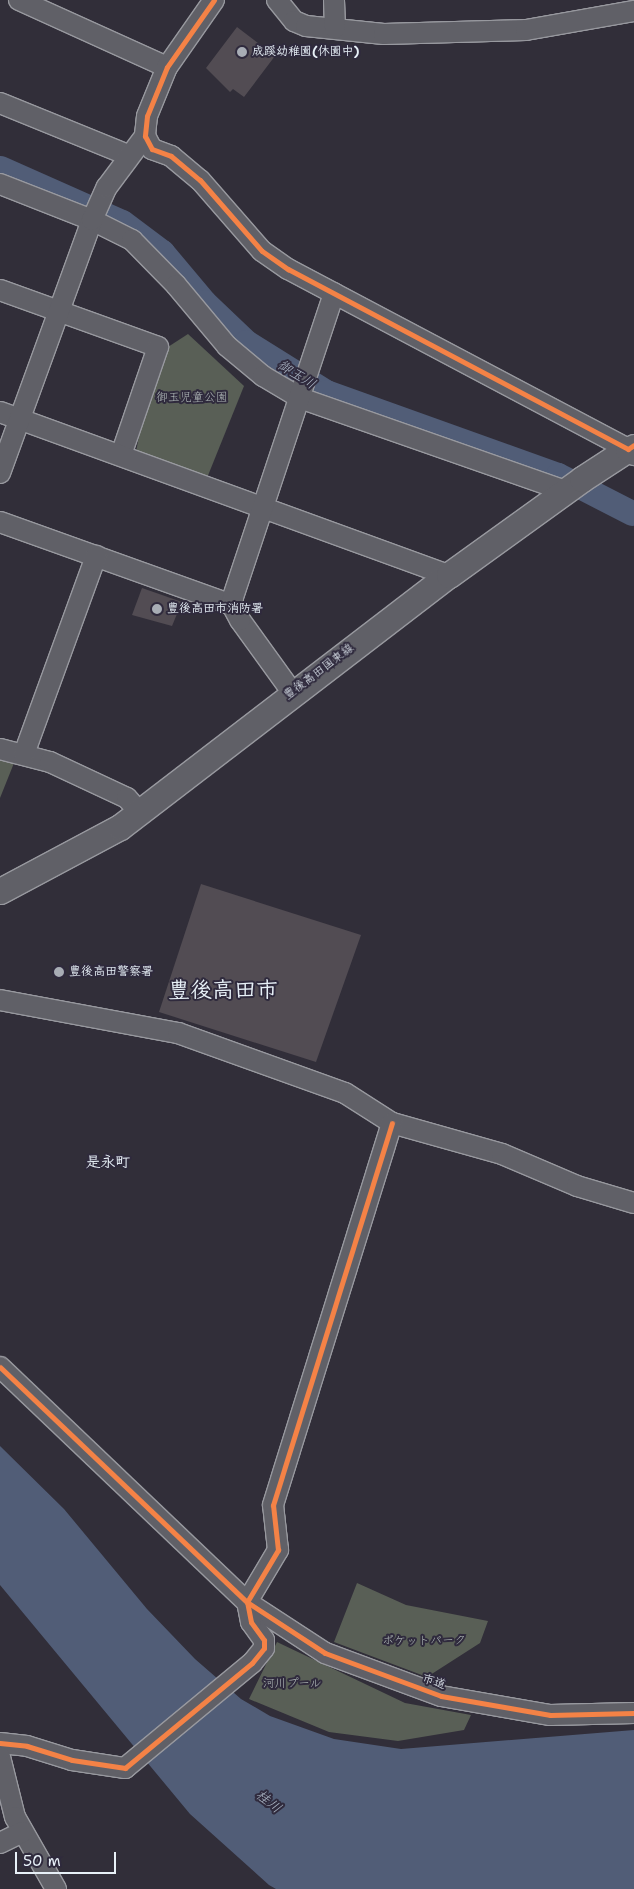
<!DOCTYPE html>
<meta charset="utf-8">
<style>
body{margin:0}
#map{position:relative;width:634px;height:1889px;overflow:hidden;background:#312e39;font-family:"Shantell Sans","Klee One",sans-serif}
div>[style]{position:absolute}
.green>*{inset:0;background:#595f56}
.water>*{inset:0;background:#515d77}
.stream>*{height:4.5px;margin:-2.25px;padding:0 2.25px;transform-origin:2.25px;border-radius:2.25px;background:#515d77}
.river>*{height:25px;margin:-12.5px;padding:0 12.5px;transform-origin:12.5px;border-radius:12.5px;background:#515d77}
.building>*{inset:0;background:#524c53}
.roads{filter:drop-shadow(1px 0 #98999f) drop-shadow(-1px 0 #98999f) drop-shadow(0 1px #98999f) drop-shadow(0 -1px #98999f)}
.minor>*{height:20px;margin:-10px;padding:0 10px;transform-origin:10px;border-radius:10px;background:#606067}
.major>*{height:25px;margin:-12.5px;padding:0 12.5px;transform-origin:12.5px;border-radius:12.5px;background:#606067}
.cycleway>*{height:5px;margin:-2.5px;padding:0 2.5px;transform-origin:2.5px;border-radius:2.5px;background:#f48246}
.dots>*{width:14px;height:14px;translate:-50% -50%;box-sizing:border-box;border:2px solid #2f2a3d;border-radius:50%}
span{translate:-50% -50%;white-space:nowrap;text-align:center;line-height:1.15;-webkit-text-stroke:4px #2f2a3d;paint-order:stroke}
.poi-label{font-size:12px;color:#e8f1f8;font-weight:700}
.left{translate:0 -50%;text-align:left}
.park-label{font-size:12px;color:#b1bab9}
.street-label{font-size:12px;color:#e8f1f8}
.water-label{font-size:14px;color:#adb8c7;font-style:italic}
.quarter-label{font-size:15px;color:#e8f1f8;font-weight:700}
.town-label{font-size:22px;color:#e8f1f8;font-weight:700}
.scale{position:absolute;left:15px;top:1852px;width:101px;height:22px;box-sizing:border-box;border:2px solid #e8f1f8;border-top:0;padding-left:6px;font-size:15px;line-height:18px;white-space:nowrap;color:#e8f1f8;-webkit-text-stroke:4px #2f2a3d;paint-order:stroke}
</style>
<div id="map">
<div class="green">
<i style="clip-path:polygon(188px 334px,244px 386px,207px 478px,136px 452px,154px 356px)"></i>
<i style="clip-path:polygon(0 760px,14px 763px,0 798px)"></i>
<i style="clip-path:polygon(357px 1583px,406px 1605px,488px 1621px,480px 1643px,427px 1677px,334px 1642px)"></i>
<i style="clip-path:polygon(277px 1642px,405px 1703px,471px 1715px,464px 1730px,398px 1741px,329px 1732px,249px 1699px)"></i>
</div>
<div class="water">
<i style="clip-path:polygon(0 1446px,64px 1509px,147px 1609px,195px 1659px,241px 1699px,270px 1716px,334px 1739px,401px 1749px,634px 1730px,634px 1889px,276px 1889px,269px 1885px,190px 1814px,0 1585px)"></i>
</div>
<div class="stream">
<i style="left:632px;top:513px;width:2px;rotate:27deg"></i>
</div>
<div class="river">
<i style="left:0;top:168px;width:133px;rotate:23.9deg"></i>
<i style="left:122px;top:222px;width:50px;rotate:36.9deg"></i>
<i style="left:162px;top:252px;width:65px;rotate:50deg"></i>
<i style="left:204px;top:302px;width:58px;rotate:43.6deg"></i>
<i style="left:246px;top:342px;width:94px;rotate:32deg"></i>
<i style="left:326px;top:392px;width:246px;rotate:19.7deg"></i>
<i style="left:558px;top:475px;width:83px;rotate:27.2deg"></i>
</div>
<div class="building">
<i style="clip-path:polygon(237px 27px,275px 56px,244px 97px,233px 89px,230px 92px,206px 68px)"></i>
<i style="clip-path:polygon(142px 588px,182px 602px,172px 626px,132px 615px)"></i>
<i style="clip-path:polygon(201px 884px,361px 935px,316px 1062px,159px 1012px)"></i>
</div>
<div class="roads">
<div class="minor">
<i style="left:19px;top:0;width:162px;rotate:24.4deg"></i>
<i style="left:214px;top:0;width:82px;rotate:125deg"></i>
<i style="left:167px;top:67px;width:53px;rotate:112.2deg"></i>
<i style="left:147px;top:116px;width:20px;rotate:96deg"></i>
<i style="left:145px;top:136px;width:15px;rotate:62deg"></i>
<i style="left:152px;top:149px;width:20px;rotate:20deg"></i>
<i style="left:171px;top:156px;width:38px;rotate:40deg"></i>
<i style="left:200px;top:180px;width:94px;rotate:48.9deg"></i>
<i style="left:262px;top:251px;width:32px;rotate:35deg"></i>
<i style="left:288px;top:269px;width:385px;rotate:27.9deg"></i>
<i style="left:628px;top:449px;width:7px;rotate:-34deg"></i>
<i style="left:277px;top:0;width:27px;rotate:51deg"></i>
<i style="left:294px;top:21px;width:13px;rotate:23deg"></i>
<i style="left:306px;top:26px;width:78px;rotate:5.9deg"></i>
<i style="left:384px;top:34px;width:142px;rotate:-1.6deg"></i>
<i style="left:526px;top:30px;width:110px;rotate:-10deg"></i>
<i style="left:334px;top:0;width:28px;rotate:88deg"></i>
<i style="left:0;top:103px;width:138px;rotate:22.1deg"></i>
<i style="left:0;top:184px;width:99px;rotate:21.4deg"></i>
<i style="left:92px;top:220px;width:45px;rotate:26.6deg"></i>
<i style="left:132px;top:240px;width:63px;rotate:45.6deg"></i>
<i style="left:176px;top:285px;width:80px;rotate:50.1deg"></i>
<i style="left:227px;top:346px;width:47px;rotate:39.8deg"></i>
<i style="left:263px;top:376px;width:43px;rotate:30.7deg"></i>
<i style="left:300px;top:398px;width:281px;rotate:19.3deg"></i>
<i style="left:0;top:290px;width:168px;rotate:19.8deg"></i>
<i style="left:158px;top:347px;width:114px;rotate:108.9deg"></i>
<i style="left:0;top:412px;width:478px;rotate:20deg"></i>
<i style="left:0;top:473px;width:269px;rotate:-70deg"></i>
<i style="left:92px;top:220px;width:36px;rotate:-66deg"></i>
<i style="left:107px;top:187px;width:64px;rotate:-53.3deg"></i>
<i style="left:0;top:522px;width:246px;rotate:19.7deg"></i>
<i style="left:292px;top:692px;width:89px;rotate:-125.8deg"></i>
<i style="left:240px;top:620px;width:17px;rotate:-118deg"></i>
<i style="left:232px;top:605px;width:8px;rotate:-83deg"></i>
<i style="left:233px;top:597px;width:320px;rotate:-71.6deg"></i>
<i style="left:0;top:749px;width:52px;rotate:14.6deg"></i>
<i style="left:50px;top:762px;width:85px;rotate:25.1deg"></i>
<i style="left:127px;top:798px;width:20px;rotate:49deg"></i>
<i style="left:24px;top:754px;width:211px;rotate:-70deg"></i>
<i style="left:0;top:1000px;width:181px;rotate:10.5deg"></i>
<i style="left:178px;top:1033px;width:177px;rotate:19.8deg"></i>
<i style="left:345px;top:1093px;width:56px;rotate:32.6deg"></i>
<i style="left:392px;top:1123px;width:114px;rotate:15.7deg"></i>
<i style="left:502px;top:1154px;width:82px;rotate:23.1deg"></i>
<i style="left:577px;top:1186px;width:59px;rotate:16.6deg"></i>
<i style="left:0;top:1367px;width:341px;rotate:43.6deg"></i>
<i style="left:247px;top:1602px;width:93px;rotate:33.2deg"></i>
<i style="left:325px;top:1653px;width:124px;rotate:20.3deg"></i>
<i style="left:441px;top:1696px;width:111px;rotate:9.9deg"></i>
<i style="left:550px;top:1715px;width:84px;rotate:-1.4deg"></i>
<i style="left:0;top:1743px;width:27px;rotate:6deg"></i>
<i style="left:27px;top:1746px;width:47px;rotate:17.3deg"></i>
<i style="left:72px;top:1760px;width:54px;rotate:8.6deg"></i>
<i style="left:125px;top:1768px;width:165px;rotate:-39.6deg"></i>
<i style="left:252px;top:1663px;width:19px;rotate:-51deg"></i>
<i style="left:264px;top:1648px;width:8px;rotate:-90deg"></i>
<i style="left:264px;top:1640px;width:22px;rotate:-126deg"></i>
<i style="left:251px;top:1622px;width:20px;rotate:-101deg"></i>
<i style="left:247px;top:1602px;width:61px;rotate:-59.2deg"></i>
<i style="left:278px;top:1550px;width:45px;rotate:-96.3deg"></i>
<i style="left:273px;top:1505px;width:400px;rotate:-72.7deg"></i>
<i style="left:0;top:1757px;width:62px;rotate:76deg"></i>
<i style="left:15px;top:1817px;width:83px;rotate:60.3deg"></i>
<i style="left:0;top:1843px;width:25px;rotate:-26deg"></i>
</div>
<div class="major">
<i style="left:0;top:891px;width:136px;rotate:-28.1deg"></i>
<i style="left:120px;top:827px;width:414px;rotate:-37.5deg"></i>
<i style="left:449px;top:575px;width:164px;rotate:-35.8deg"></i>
<i style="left:582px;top:479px;width:55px;rotate:-33.1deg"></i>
<i style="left:628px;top:449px;width:7px;rotate:27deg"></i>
</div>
</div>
<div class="cycleway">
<i style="left:214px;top:0;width:82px;rotate:125deg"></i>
<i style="left:167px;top:67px;width:53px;rotate:112.2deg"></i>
<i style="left:147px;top:116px;width:20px;rotate:96deg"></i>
<i style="left:145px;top:136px;width:15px;rotate:62deg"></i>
<i style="left:152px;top:149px;width:20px;rotate:20deg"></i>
<i style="left:171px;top:156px;width:38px;rotate:40deg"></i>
<i style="left:200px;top:180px;width:94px;rotate:48.9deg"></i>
<i style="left:262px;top:251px;width:32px;rotate:35deg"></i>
<i style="left:288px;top:269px;width:385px;rotate:27.9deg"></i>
<i style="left:628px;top:449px;width:7px;rotate:-34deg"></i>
<i style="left:0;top:1367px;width:341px;rotate:43.6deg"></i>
<i style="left:247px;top:1602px;width:93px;rotate:33.2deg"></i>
<i style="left:325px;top:1653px;width:124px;rotate:20.3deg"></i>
<i style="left:441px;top:1696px;width:111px;rotate:9.9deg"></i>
<i style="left:550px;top:1715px;width:84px;rotate:-1.4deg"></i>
<i style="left:0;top:1743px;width:27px;rotate:6deg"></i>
<i style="left:27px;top:1746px;width:47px;rotate:17.3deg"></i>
<i style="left:72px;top:1760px;width:54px;rotate:8.6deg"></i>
<i style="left:125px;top:1768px;width:165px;rotate:-39.6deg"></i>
<i style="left:252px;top:1663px;width:19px;rotate:-51deg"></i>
<i style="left:264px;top:1648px;width:8px;rotate:-90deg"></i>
<i style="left:264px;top:1640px;width:22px;rotate:-126deg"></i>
<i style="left:251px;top:1622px;width:20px;rotate:-101deg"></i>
<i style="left:247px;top:1602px;width:61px;rotate:-59.2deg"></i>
<i style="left:278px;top:1550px;width:45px;rotate:-96.3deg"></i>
<i style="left:273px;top:1505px;width:400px;rotate:-72.7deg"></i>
</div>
<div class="dots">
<i style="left:242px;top:52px;background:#a8adb5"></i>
<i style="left:157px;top:609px;background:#a8adb5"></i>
<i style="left:59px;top:972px;background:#a8adb5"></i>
</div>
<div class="poi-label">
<span class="left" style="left:252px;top:52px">成蹊幼稚園(休園中)</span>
<span class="left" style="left:167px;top:609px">豊後高田市消防署</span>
<span class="left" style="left:69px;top:972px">豊後高田警察署</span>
</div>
<div class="park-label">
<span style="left:192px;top:398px">御玉児童公園</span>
<span style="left:424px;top:1641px">ポケットパーク</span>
<span style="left:292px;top:1684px">河川プール</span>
</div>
<div class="street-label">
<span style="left:319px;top:672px;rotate:-37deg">豊後高田国東線</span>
<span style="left:434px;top:1682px;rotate:18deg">市道</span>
</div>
<div class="water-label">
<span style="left:297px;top:374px;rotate:32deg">御玉川</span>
<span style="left:269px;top:1801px;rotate:38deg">桂川</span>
</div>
<div class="quarter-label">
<span style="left:108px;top:1163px">是永町</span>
</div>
<div class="town-label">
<span style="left:223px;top:990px">豊後高田市</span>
</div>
<div class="scale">50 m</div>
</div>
